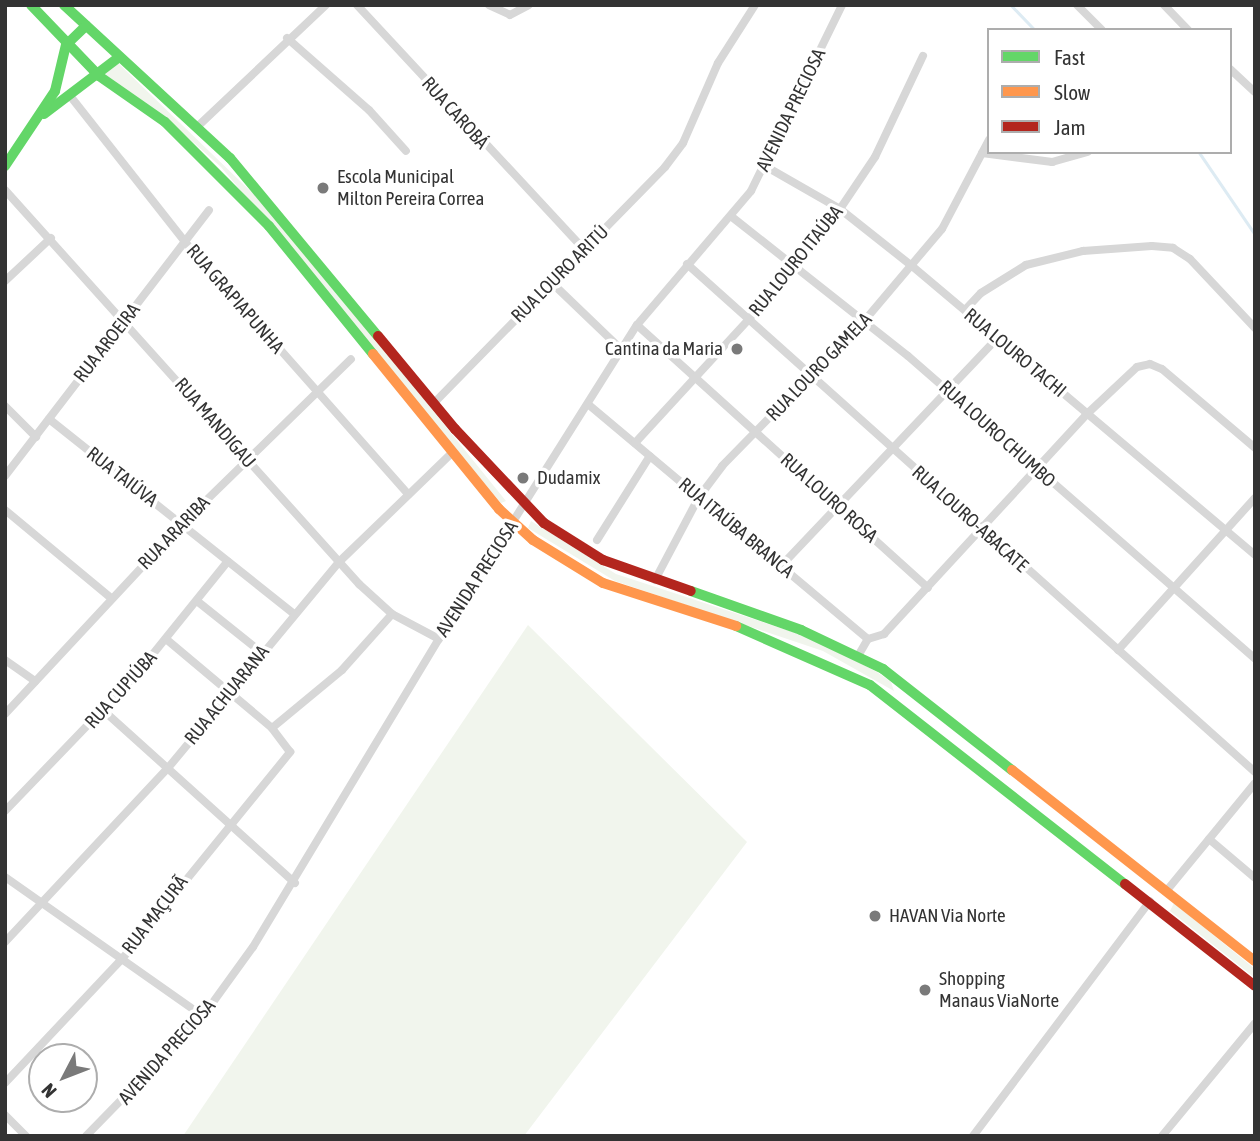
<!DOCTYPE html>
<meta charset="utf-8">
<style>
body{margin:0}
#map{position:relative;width:1260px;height:1141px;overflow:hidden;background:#fff;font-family:"Asap Condensed",sans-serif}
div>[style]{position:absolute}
.green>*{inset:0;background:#f1f5ed}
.stream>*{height:2.5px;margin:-1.25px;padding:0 1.25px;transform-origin:1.25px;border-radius:1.25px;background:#ddebf3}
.street>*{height:8px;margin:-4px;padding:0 4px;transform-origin:4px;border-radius:4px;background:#d7d7d7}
.fast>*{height:10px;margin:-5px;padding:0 5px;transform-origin:5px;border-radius:5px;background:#63d668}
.slow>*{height:10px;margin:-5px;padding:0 5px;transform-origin:5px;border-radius:5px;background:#ff974d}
.jam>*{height:10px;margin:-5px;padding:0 5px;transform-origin:5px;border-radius:5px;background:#b3261e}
.dots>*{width:19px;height:19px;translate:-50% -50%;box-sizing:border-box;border:4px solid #fff;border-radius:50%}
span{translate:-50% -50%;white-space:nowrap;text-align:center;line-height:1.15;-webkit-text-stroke:7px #fff;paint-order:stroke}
.street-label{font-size:19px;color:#333}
.poi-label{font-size:19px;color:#333}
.left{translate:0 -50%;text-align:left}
.right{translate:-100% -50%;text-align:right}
.frame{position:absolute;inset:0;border:7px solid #333;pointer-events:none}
.legend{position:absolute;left:987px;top:28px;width:245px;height:126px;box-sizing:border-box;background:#fff;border:2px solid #adadad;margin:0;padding:9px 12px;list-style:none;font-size:21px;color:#333}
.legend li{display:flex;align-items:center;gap:14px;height:35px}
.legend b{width:35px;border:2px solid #adadad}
.north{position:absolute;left:28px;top:1043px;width:70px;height:70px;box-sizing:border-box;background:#fff;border:2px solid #adadad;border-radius:50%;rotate:228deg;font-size:19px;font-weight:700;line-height:28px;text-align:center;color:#333}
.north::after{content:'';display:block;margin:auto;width:24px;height:32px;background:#7a7a7a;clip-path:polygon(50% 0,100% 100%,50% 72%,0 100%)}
</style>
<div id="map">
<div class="green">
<i style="clip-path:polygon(118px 63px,273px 213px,506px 501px,501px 503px,221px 167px,168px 120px,105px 74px)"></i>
<i style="clip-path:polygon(531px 521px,616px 574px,817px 640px,877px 672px,891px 682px,894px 691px,823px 651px,615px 581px,528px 528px)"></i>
<i style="clip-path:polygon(528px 625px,747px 842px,524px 1136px,183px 1136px)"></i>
<i style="clip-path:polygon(1174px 903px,1255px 969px,1255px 978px,1170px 911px)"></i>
</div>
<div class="stream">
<i style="left:1011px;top:5px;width:35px;rotate:46deg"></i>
<i style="left:1199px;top:152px;width:99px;rotate:55.7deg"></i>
</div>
<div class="street">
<i style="left:357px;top:5px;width:333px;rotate:47.1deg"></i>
<i style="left:489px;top:5px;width:23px;rotate:25deg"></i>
<i style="left:510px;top:15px;width:21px;rotate:-28deg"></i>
<i style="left:1077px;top:5px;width:35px;rotate:45deg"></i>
<i style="left:1164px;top:5px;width:35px;rotate:46deg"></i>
<i style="left:287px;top:38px;width:109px;rotate:41.3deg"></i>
<i style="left:369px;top:110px;width:55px;rotate:47.9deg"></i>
<i style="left:1230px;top:69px;width:34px;rotate:43deg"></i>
<i style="left:71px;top:97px;width:184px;rotate:51.8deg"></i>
<i style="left:185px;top:242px;width:337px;rotate:48.5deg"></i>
<i style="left:197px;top:127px;width:178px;rotate:-43.4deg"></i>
<i style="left:982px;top:153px;width:71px;rotate:7.3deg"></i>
<i style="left:1052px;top:162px;width:37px;rotate:-16deg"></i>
<i style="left:765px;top:166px;width:86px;rotate:29.8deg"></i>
<i style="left:840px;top:209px;width:92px;rotate:38.4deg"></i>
<i style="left:912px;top:266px;width:449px;rotate:40.1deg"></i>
<i style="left:5px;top:190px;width:530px;rotate:48.06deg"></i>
<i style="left:359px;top:584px;width:45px;rotate:42.3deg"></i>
<i style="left:392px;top:614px;width:53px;rotate:28deg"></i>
<i style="left:732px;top:217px;width:224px;rotate:38.3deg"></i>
<i style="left:908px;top:356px;width:461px;rotate:41.1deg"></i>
<i style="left:687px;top:264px;width:762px;rotate:41.81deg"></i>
<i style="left:5px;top:281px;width:63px;rotate:-43.1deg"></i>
<i style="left:551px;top:282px;width:98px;rotate:43.8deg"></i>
<i style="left:965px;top:310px;width:23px;rotate:-47deg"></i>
<i style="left:981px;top:293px;width:53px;rotate:-31.9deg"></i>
<i style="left:1026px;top:265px;width:59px;rotate:-13.8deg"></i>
<i style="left:1083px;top:251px;width:69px;rotate:-4.1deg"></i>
<i style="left:1152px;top:246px;width:21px;rotate:5deg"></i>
<i style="left:1173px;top:248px;width:20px;rotate:33deg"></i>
<i style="left:1190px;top:259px;width:95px;rotate:46.7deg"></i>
<i style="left:637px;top:325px;width:392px;rotate:42.1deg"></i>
<i style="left:434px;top:403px;width:330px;rotate:-45.6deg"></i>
<i style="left:665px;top:167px;width:30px;rotate:-53deg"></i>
<i style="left:683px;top:143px;width:87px;rotate:-66.4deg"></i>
<i style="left:718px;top:63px;width:69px;rotate:-57.5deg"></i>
<i style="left:589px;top:405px;width:364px;rotate:40deg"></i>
<i style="left:868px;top:639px;width:17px;rotate:-17deg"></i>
<i style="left:884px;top:634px;width:301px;rotate:-47.3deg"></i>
<i style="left:1088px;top:413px;width:67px;rotate:-43.2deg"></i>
<i style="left:1137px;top:367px;width:13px;rotate:-13deg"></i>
<i style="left:1150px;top:364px;width:13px;rotate:23deg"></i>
<i style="left:1162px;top:369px;width:122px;rotate:40.3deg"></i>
<i style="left:5px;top:406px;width:44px;rotate:45deg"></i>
<i style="left:49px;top:419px;width:313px;rotate:38.5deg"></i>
<i style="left:635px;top:443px;width:168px;rotate:-47.4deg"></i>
<i style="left:749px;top:319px;width:143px;rotate:-50.4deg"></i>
<i style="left:840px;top:209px;width:63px;rotate:-56.1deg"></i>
<i style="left:875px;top:157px;width:112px;rotate:-64.6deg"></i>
<i style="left:5px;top:476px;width:335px;rotate:-52.5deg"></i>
<i style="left:5px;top:510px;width:138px;rotate:39.7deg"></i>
<i style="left:597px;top:540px;width:99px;rotate:-57.8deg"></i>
<i style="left:781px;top:566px;width:314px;rotate:-46.5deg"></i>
<i style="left:655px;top:580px;width:94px;rotate:-62.1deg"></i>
<i style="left:699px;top:497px;width:39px;rotate:-53deg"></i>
<i style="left:722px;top:466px;width:204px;rotate:-45.6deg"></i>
<i style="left:865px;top:320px;width:119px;rotate:-49.8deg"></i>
<i style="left:942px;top:229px;width:101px;rotate:-62.2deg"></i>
<i style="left:197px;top:601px;width:82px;rotate:38.6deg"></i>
<i style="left:1118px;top:650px;width:205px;rotate:-48deg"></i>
<i style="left:858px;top:656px;width:20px;rotate:-60deg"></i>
<i style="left:5px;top:660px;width:37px;rotate:35deg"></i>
<i style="left:104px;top:711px;width:257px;rotate:42deg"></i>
<i style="left:5px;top:714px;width:260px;rotate:-47deg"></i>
<i style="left:182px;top:524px;width:236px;rotate:-44.3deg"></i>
<i style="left:272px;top:728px;width:91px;rotate:-39.6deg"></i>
<i style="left:342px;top:670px;width:75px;rotate:-48.2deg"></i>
<i style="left:5px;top:811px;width:189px;rotate:-46.1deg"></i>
<i style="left:136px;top:675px;width:146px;rotate:-51.1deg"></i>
<i style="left:1209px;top:839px;width:60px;rotate:40.3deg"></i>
<i style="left:5px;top:877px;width:242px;rotate:35.1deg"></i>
<i style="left:1168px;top:889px;width:137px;rotate:-50.6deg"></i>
<i style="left:5px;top:942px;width:238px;rotate:-46.9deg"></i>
<i style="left:168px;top:768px;width:268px;rotate:-50.3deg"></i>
<i style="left:339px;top:562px;width:158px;rotate:-44deg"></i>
<i style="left:5px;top:1083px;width:170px;rotate:-46.7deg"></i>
<i style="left:122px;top:959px;width:267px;rotate:-50.9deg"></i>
<i style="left:290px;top:752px;width:30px;rotate:-127deg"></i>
<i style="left:272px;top:728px;width:137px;rotate:-140deg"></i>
<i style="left:5px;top:1115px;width:30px;rotate:45deg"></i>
<i style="left:86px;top:1136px;width:168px;rotate:-45.7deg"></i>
<i style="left:203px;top:1016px;width:85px;rotate:-54.1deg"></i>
<i style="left:253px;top:947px;width:360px;rotate:-58.9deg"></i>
<i style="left:439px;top:639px;width:371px;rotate:-57.8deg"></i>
<i style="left:637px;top:325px;width:176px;rotate:-49.6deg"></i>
<i style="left:751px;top:191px;width:207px;rotate:-63.9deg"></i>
<i style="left:973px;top:1136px;width:294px;rotate:-53deg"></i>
<i style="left:1162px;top:1136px;width:146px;rotate:-50.5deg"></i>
</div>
<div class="fast">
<i style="left:31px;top:5px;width:98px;rotate:46.2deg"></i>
<i style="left:99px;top:76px;width:80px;rotate:34.9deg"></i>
<i style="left:165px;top:122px;width:147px;rotate:45deg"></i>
<i style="left:269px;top:226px;width:165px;rotate:50.9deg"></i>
<i style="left:64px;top:5px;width:226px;rotate:42.7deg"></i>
<i style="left:230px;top:158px;width:231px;rotate:50.3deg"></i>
<i style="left:44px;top:114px;width:94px;rotate:-37.2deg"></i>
<i style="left:5px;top:166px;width:90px;rotate:-56.3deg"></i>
<i style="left:55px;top:91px;width:47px;rotate:-76.6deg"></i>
<i style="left:66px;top:45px;width:28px;rotate:-44deg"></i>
<i style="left:691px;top:591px;width:117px;rotate:19.5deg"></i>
<i style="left:801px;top:630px;width:91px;rotate:25.4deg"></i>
<i style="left:883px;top:669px;width:164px;rotate:38.1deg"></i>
<i style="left:736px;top:626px;width:146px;rotate:23.8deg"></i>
<i style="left:870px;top:685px;width:323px;rotate:38deg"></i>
</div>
<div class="slow">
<i style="left:373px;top:354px;width:200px;rotate:50.9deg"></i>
<i style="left:499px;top:509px;width:46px;rotate:42.4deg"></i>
<i style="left:533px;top:540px;width:82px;rotate:31.6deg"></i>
<i style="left:603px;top:583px;width:140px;rotate:17.9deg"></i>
<i style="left:1012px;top:770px;width:309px;rotate:38.2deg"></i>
</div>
<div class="jam">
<i style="left:378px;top:336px;width:121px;rotate:50.4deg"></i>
<i style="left:455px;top:429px;width:129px;rotate:46.6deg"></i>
<i style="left:544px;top:523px;width:70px;rotate:32.1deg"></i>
<i style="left:603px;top:560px;width:93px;rotate:19.4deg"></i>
<i style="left:1125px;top:884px;width:165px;rotate:38.1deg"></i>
</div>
<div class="dots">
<i style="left:323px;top:188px;background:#7a7a7a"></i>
<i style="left:737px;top:349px;background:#7a7a7a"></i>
<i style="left:523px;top:478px;background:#7a7a7a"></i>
<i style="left:875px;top:916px;background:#7a7a7a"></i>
<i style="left:925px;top:990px;background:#7a7a7a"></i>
</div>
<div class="street-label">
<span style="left:791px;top:110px;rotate:-64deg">AVENIDA PRECIOSA</span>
<span style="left:455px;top:113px;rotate:48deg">RUA CAROBÁ</span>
<span style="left:796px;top:261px;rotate:-51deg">RUA LOURO ITAÚBA</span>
<span style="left:560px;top:274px;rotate:-45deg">RUA LOURO ARITÚ</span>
<span style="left:235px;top:299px;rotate:49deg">RUA GRAPIAPUNHA</span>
<span style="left:107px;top:343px;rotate:-52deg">RUA AROEIRA</span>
<span style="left:1015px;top:353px;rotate:40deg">RUA LOURO TACHI</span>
<span style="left:819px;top:367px;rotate:-46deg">RUA LOURO GAMELA</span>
<span style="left:215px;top:423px;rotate:49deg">RUA MANDIGAU</span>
<span style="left:997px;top:434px;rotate:42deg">RUA LOURO CHUMBO</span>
<span style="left:122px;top:477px;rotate:38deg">RUA TAIÚVA</span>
<span style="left:829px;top:498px;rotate:42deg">RUA LOURO ROSA</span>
<span style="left:970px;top:519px;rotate:42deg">RUA LOURO-ABACATE</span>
<span style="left:736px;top:528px;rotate:40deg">RUA ITAÚBA BRANCA</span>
<span style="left:174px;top:533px;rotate:-46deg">RUA ARARIBA</span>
<span style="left:477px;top:579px;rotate:-57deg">AVENIDA PRECIOSA</span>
<span style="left:121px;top:690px;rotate:-48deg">RUA CUPIÚBA</span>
<span style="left:227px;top:695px;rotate:-51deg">RUA ACHUARANA</span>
<span style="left:155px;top:915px;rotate:-52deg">RUA MAÇURÃ</span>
<span style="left:167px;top:1052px;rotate:-48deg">AVENIDA PRECIOSA</span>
</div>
<div class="poi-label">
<span class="left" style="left:337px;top:188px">Escola Municipal<br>Milton Pereira Correa</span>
<span class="right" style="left:723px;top:349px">Cantina da Maria</span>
<span class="left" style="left:537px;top:478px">Dudamix</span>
<span class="left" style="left:889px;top:916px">HAVAN Via Norte</span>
<span class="left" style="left:939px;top:990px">Shopping<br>Manaus ViaNorte</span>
</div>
<div class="frame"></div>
<ul class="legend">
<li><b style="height:9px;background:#63d668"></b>Fast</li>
<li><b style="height:9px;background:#ff974d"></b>Slow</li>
<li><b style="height:9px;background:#b3261e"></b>Jam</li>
</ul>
<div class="north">N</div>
</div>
